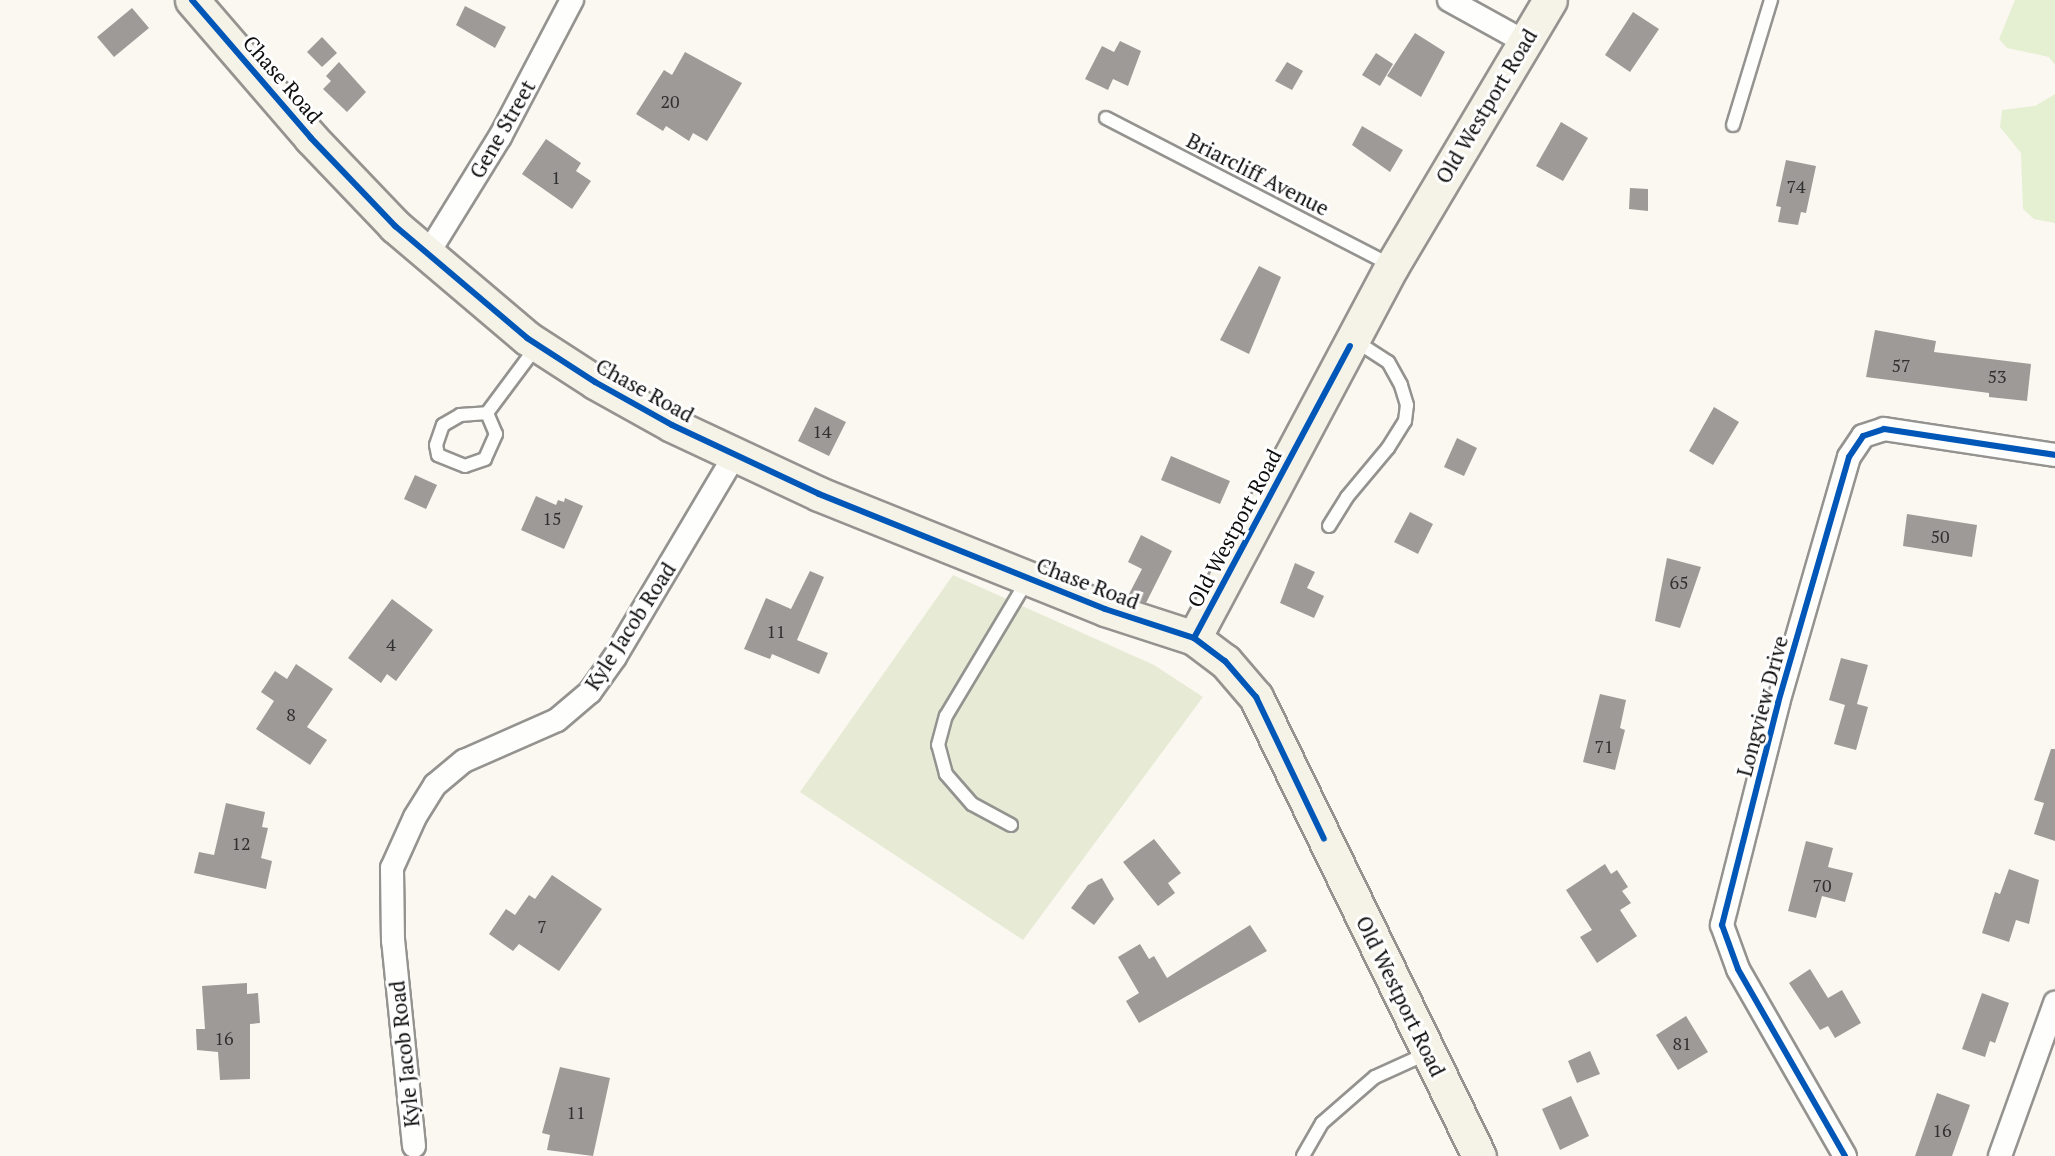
<!DOCTYPE html>
<style>
body{margin:0}
#map{position:relative;width:2055px;height:1156px;overflow:hidden;background:#fbf8f1;font-family:"PT Serif",serif}
div>[style]{position:absolute}
.green>*{inset:0;background:#e5efd1}
.cemetery>*{inset:0;background:#e7ebd5}
.building>*{inset:0;background:#9e9a97}
.roads{filter:drop-shadow(2px 0 #949390) drop-shadow(-2px 0 #949390) drop-shadow(0 2px #949390) drop-shadow(0 -2px #949390)}
.lane>*{height:12px;margin:-6px;padding:0 6px;transform-origin:6px;border-radius:6px;background:#fefefd}
.street>*{height:22px;margin:-11px;padding:0 11px;transform-origin:11px;border-radius:11px;background:#fefefd}
.secondary>*{height:33px;margin:-16.5px;padding:0 16.5px;transform-origin:16.5px;border-radius:16.5px;background:#f5f3e8}
.cycleway>*{height:6px;margin:-3px;padding:0 3px;transform-origin:3px;border-radius:3px;background:#0057b8}
span{translate:-50% -50%;white-space:nowrap;text-align:center;line-height:1.15;-webkit-text-stroke:6px #fff;paint-order:stroke}
.number-label{font-size:18px;color:#313030}
.number-label span{-webkit-text-stroke-width:0}
.street-label{font-size:21px;color:#0d0d0d}
</style>
<div id="map">
<div class="green">
<i style="clip-path:polygon(2015px 0,2055px 0,2055px 65px,2049px 57px,2007px 48px,1999px 39px)"></i>
<i style="clip-path:polygon(2055px 94px,2055px 223px,2034px 219px,2023px 209px,2021px 153px,2000px 127px,2002px 110px,2035px 106px)"></i>
</div>
<div class="cemetery">
<i style="clip-path:polygon(953px 575px,1154px 665px,1203px 697px,1023px 940px,800px 792px)"></i>
</div>
<div class="building">
<i style="clip-path:polygon(465px 6px,506px 27px,495px 48px,456px 25px)"></i>
<i style="clip-path:polygon(132px 8px,149px 28px,114px 57px,97px 37px)"></i>
<i style="clip-path:polygon(1633px 12px,1659px 29px,1630px 72px,1605px 55px)"></i>
<i style="clip-path:polygon(1415px 33px,1445px 52px,1421px 97px,1387px 76px)"></i>
<i style="clip-path:polygon(322px 37px,337px 53px,322px 67px,307px 52px)"></i>
<i style="clip-path:polygon(1120px 41px,1141px 51px,1128px 86px,1113px 79px,1108px 90px,1085px 79px,1102px 46px,1114px 52px)"></i>
<i style="clip-path:polygon(685px 52px,742px 83px,707px 141px,693px 133px,689px 141px,666px 126px,663px 131px,636px 114px,664px 70px,672px 75px)"></i>
<i style="clip-path:polygon(1376px 53px,1393px 64px,1380px 86px,1362px 75px)"></i>
<i style="clip-path:polygon(339px 62px,366px 92px,347px 112px,323px 89px,331px 81px,326px 76px)"></i>
<i style="clip-path:polygon(1287px 62px,1303px 71px,1292px 90px,1275px 81px)"></i>
<i style="clip-path:polygon(1561px 122px,1588px 138px,1563px 181px,1536px 166px)"></i>
<i style="clip-path:polygon(1362px 126px,1403px 150px,1390px 172px,1352px 145px)"></i>
<i style="clip-path:polygon(546px 139px,581px 163px,576px 171px,591px 181px,572px 209px,522px 174px)"></i>
<i style="clip-path:polygon(1786px 160px,1816px 166px,1806px 213px,1801px 212px,1798px 225px,1778px 222px,1781px 207px,1776px 206px)"></i>
<i style="clip-path:polygon(1630px 188px,1648px 189px,1648px 211px,1629px 209px)"></i>
<i style="clip-path:polygon(1259px 266px,1281px 277px,1249px 354px,1220px 340px)"></i>
<i style="clip-path:polygon(1875px 330px,1936px 341px,1934px 352px,2031px 364px,2027px 401px,1989px 397px,1989px 393px,1866px 377px)"></i>
<i style="clip-path:polygon(815px 407px,846px 422px,829px 456px,798px 441px)"></i>
<i style="clip-path:polygon(1714px 407px,1739px 422px,1713px 465px,1689px 451px)"></i>
<i style="clip-path:polygon(1457px 438px,1477px 448px,1464px 476px,1444px 467px)"></i>
<i style="clip-path:polygon(1171px 456px,1230px 481px,1220px 504px,1161px 480px)"></i>
<i style="clip-path:polygon(415px 475px,437px 485px,426px 509px,404px 499px)"></i>
<i style="clip-path:polygon(536px 496px,556px 505px,558px 500px,564px 502px,565px 498px,583px 506px,564px 549px,521px 530px)"></i>
<i style="clip-path:polygon(1410px 512px,1433px 524px,1418px 554px,1394px 542px)"></i>
<i style="clip-path:polygon(1907px 514px,1977px 525px,1972px 557px,1903px 546px)"></i>
<i style="clip-path:polygon(1141px 535px,1172px 551px,1146px 603px,1128px 596px,1142px 569px,1128px 562px)"></i>
<i style="clip-path:polygon(1667px 558px,1701px 567px,1680px 628px,1655px 621px)"></i>
<i style="clip-path:polygon(1295px 563px,1315px 572px,1307px 588px,1324px 596px,1314px 618px,1280px 603px)"></i>
<i style="clip-path:polygon(810px 571px,824px 577px,797px 640px,828px 653px,819px 674px,772px 654px,770px 659px,744px 649px,766px 598px,791px 609px)"></i>
<i style="clip-path:polygon(392px 599px,433px 630px,396px 681px,387px 674px,381px 683px,348px 658px)"></i>
<i style="clip-path:polygon(1841px 658px,1868px 665px,1857px 704px,1868px 707px,1856px 750px,1834px 744px,1845px 705px,1829px 700px)"></i>
<i style="clip-path:polygon(296px 664px,333px 689px,307px 727px,327px 740px,310px 765px,256px 729px,274px 701px,261px 692px,275px 671px,287px 679px)"></i>
<i style="clip-path:polygon(1600px 694px,1626px 700px,1620px 728px,1625px 730px,1615px 770px,1583px 762px)"></i>
<i style="clip-path:polygon(2051px 749px,2055px 749px,2055px 841px,2034px 834px,2044px 803px,2034px 800px)"></i>
<i style="clip-path:polygon(226px 803px,265px 812px,262px 827px,268px 828px,261px 858px,272px 861px,266px 889px,194px 873px,199px 852px,214px 855px)"></i>
<i style="clip-path:polygon(1154px 839px,1181px 873px,1168px 883px,1175px 893px,1158px 906px,1123px 862px)"></i>
<i style="clip-path:polygon(1806px 841px,1833px 848px,1828px 867px,1853px 873px,1845px 902px,1822px 896px,1816px 918px,1788px 911px)"></i>
<i style="clip-path:polygon(1605px 864px,1611px 874px,1617px 870px,1628px 887px,1622px 891px,1631px 903px,1620px 910px,1637px 936px,1597px 963px,1580px 937px,1592px 930px,1566px 890px)"></i>
<i style="clip-path:polygon(2009px 869px,2039px 880px,2029px 924px,2016px 920px,2009px 942px,1982px 933px,1995px 892px,2000px 894px)"></i>
<i style="clip-path:polygon(552px 875px,602px 909px,559px 971px,519px 944px,513px 951px,489px 934px,506px 909px,515px 915px,529px 895px,535px 899px)"></i>
<i style="clip-path:polygon(1102px 878px,1114px 899px,1094px 925px,1071px 908px,1088px 885px)"></i>
<i style="clip-path:polygon(1250px 925px,1267px 951px,1139px 1023px,1126px 1001px,1139px 993px,1118px 957px,1140px 944px,1149px 959px,1154px 956px,1167px 978px)"></i>
<i style="clip-path:polygon(1810px 969px,1828px 998px,1842px 990px,1861px 1023px,1835px 1038px,1828px 1026px,1820px 1030px,1789px 983px)"></i>
<i style="clip-path:polygon(247px 983px,247px 994px,258px 993px,260px 1023px,250px 1024px,250px 1079px,220px 1080px,218px 1052px,197px 1050px,196px 1029px,205px 1029px,202px 986px)"></i>
<i style="clip-path:polygon(1982px 993px,2009px 1003px,1995px 1043px,1990px 1041px,1985px 1057px,1962px 1049px)"></i>
<i style="clip-path:polygon(1686px 1016px,1708px 1052px,1678px 1070px,1656px 1035px)"></i>
<i style="clip-path:polygon(1590px 1051px,1600px 1074px,1577px 1083px,1568px 1061px)"></i>
<i style="clip-path:polygon(560px 1067px,610px 1078px,593px 1156px,547px 1150px,550px 1135px,542px 1133px)"></i>
<i style="clip-path:polygon(1937px 1093px,1970px 1105px,1952px 1156px,1915px 1156px)"></i>
<i style="clip-path:polygon(1571px 1096px,1589px 1136px,1560px 1150px,1542px 1109px)"></i>
</div>
<div class="roads">
<div class="lane">
<i style="left:1106px;top:118px;width:321px;rotate:27.3deg"></i>
<i style="left:1733px;top:125px;width:131px;rotate:-73.1deg"></i>
<i style="left:487px;top:413px;width:23px;rotate:67deg"></i>
<i style="left:496px;top:434px;width:27px;rotate:114deg"></i>
<i style="left:485px;top:459px;width:21px;rotate:161deg"></i>
<i style="left:465px;top:466px;width:29px;rotate:-158deg"></i>
<i style="left:438px;top:455px;width:10px;rotate:-101deg"></i>
<i style="left:436px;top:445px;width:21px;rotate:-71deg"></i>
<i style="left:443px;top:425px;width:20px;rotate:-30deg"></i>
<i style="left:460px;top:415px;width:27px;rotate:-4deg"></i>
<i style="left:487px;top:413px;width:84px;rotate:-53.3deg"></i>
<i style="left:1329px;top:526px;width:34px;rotate:-58deg"></i>
<i style="left:1347px;top:497px;width:64px;rotate:-50.1deg"></i>
<i style="left:1388px;top:448px;width:32px;rotate:-58deg"></i>
<i style="left:1405px;top:421px;width:16px;rotate:-83deg"></i>
<i style="left:1407px;top:405px;width:21px;rotate:-107deg"></i>
<i style="left:1401px;top:385px;width:26px;rotate:-119deg"></i>
<i style="left:1388px;top:362px;width:40px;rotate:-147.1deg"></i>
<i style="left:1011px;top:825px;width:44px;rotate:-151.7deg"></i>
<i style="left:972px;top:804px;width:40px;rotate:-131deg"></i>
<i style="left:946px;top:774px;width:30px;rotate:-105deg"></i>
<i style="left:938px;top:745px;width:30px;rotate:-75deg"></i>
<i style="left:946px;top:716px;width:160px;rotate:-59.1deg"></i>
<i style="left:1303px;top:1156px;width:38px;rotate:-60deg"></i>
<i style="left:1322px;top:1123px;width:70px;rotate:-41deg"></i>
<i style="left:1375px;top:1077px;width:58px;rotate:-24.4deg"></i>
</div>
<div class="street">
<i style="left:1449px;top:0;width:87px;rotate:28.9deg"></i>
<i style="left:427px;top:255px;width:139px;rotate:-58.3deg"></i>
<i style="left:500px;top:137px;width:155px;rotate:-62.3deg"></i>
<i style="left:414px;top:1146px;width:206px;rotate:-95.8deg"></i>
<i style="left:393px;top:941px;width:73px;rotate:-90.8deg"></i>
<i style="left:392px;top:868px;width:56px;rotate:-65.7deg"></i>
<i style="left:415px;top:817px;width:38px;rotate:-58deg"></i>
<i style="left:435px;top:785px;width:38px;rotate:-40deg"></i>
<i style="left:464px;top:761px;width:102px;rotate:-23.8deg"></i>
<i style="left:557px;top:720px;width:43px;rotate:-40.3deg"></i>
<i style="left:590px;top:692px;width:43px;rotate:-54.5deg"></i>
<i style="left:615px;top:657px;width:235px;rotate:-59.3deg"></i>
<i style="left:1845px;top:1156px;width:215px;rotate:-119.8deg"></i>
<i style="left:1738px;top:969px;width:47px;rotate:-110deg"></i>
<i style="left:1722px;top:925px;width:229px;rotate:-75.8deg"></i>
<i style="left:1778px;top:703px;width:256px;rotate:-73.9deg"></i>
<i style="left:1849px;top:457px;width:25px;rotate:-56deg"></i>
<i style="left:1863px;top:436px;width:22px;rotate:-18deg"></i>
<i style="left:1884px;top:429px;width:173px;rotate:8.6deg"></i>
<i style="left:2000px;top:1156px;width:163px;rotate:-70.2deg"></i>
</div>
<div class="secondary">
<i style="left:192px;top:0;width:182px;rotate:49.2deg"></i>
<i style="left:311px;top:138px;width:122px;rotate:46.3deg"></i>
<i style="left:395px;top:226px;width:173px;rotate:40.3deg"></i>
<i style="left:527px;top:338px;width:81px;rotate:32.9deg"></i>
<i style="left:595px;top:382px;width:88px;rotate:29.2deg"></i>
<i style="left:672px;top:425px;width:162px;rotate:25.1deg"></i>
<i style="left:819px;top:494px;width:308px;rotate:21.9deg"></i>
<i style="left:1105px;top:609px;width:94px;rotate:18deg"></i>
<i style="left:1194px;top:638px;width:39px;rotate:37deg"></i>
<i style="left:1225px;top:661px;width:48px;rotate:49.3deg"></i>
<i style="left:1256px;top:697px;width:510px;rotate:64.09deg"></i>
<i style="left:1194px;top:638px;width:421px;rotate:-62deg"></i>
<i style="left:1392px;top:266px;width:309px;rotate:-59.3deg"></i>
</div>
</div>
<div class="cycleway">
<i style="left:192px;top:0;width:182px;rotate:49.2deg"></i>
<i style="left:311px;top:138px;width:122px;rotate:46.3deg"></i>
<i style="left:395px;top:226px;width:173px;rotate:40.3deg"></i>
<i style="left:527px;top:338px;width:81px;rotate:32.9deg"></i>
<i style="left:595px;top:382px;width:88px;rotate:29.2deg"></i>
<i style="left:672px;top:425px;width:162px;rotate:25.1deg"></i>
<i style="left:819px;top:494px;width:308px;rotate:21.9deg"></i>
<i style="left:1105px;top:609px;width:94px;rotate:18deg"></i>
<i style="left:1194px;top:638px;width:39px;rotate:37deg"></i>
<i style="left:1225px;top:661px;width:48px;rotate:49.3deg"></i>
<i style="left:1256px;top:697px;width:157px;rotate:64.4deg"></i>
<i style="left:1194px;top:638px;width:331px;rotate:-61.9deg"></i>
<i style="left:1845px;top:1156px;width:215px;rotate:-119.8deg"></i>
<i style="left:1738px;top:969px;width:47px;rotate:-110deg"></i>
<i style="left:1722px;top:925px;width:229px;rotate:-75.8deg"></i>
<i style="left:1778px;top:703px;width:256px;rotate:-73.9deg"></i>
<i style="left:1849px;top:457px;width:25px;rotate:-56deg"></i>
<i style="left:1863px;top:436px;width:22px;rotate:-18deg"></i>
<i style="left:1884px;top:429px;width:173px;rotate:8.6deg"></i>
</div>
<div class="number-label">
<span style="left:670px;top:101px">20</span>
<span style="left:556px;top:177px">1</span>
<span style="left:1796px;top:186px">74</span>
<span style="left:1901px;top:365px">57</span>
<span style="left:1997px;top:376px">53</span>
<span style="left:822px;top:431px">14</span>
<span style="left:552px;top:518px">15</span>
<span style="left:1940px;top:536px">50</span>
<span style="left:1679px;top:582px">65</span>
<span style="left:776px;top:631px">11</span>
<span style="left:391px;top:644px">4</span>
<span style="left:291px;top:714px">8</span>
<span style="left:1604px;top:746px">71</span>
<span style="left:241px;top:843px">12</span>
<span style="left:1822px;top:885px">70</span>
<span style="left:542px;top:926px">7</span>
<span style="left:224px;top:1038px">16</span>
<span style="left:1682px;top:1043px">81</span>
<span style="left:576px;top:1112px">11</span>
<span style="left:1942px;top:1130px">16</span>
</div>
<div class="street-label">
<span style="left:283px;top:79px;rotate:49deg">Chase Road</span>
<span style="left:1486px;top:106px;rotate:-59deg">Old Westport Road</span>
<span style="left:502px;top:129px;rotate:-60deg">Gene Street</span>
<span style="left:1258px;top:174px;rotate:27deg">Briarcliff Avenue</span>
<span style="left:645px;top:390px;rotate:29deg">Chase Road</span>
<span style="left:1234px;top:528px;rotate:-62deg">Old Westport Road</span>
<span style="left:1088px;top:583px;rotate:21deg">Chase Road</span>
<span style="left:630px;top:626px;rotate:-57deg">Kyle Jacob Road</span>
<span style="left:1762px;top:706px;rotate:-75deg">Longview Drive</span>
<span style="left:1401px;top:996px;rotate:64deg">Old Westport Road</span>
<span style="left:404px;top:1054px;rotate:-96deg">Kyle Jacob Road</span>
</div>
</div>
